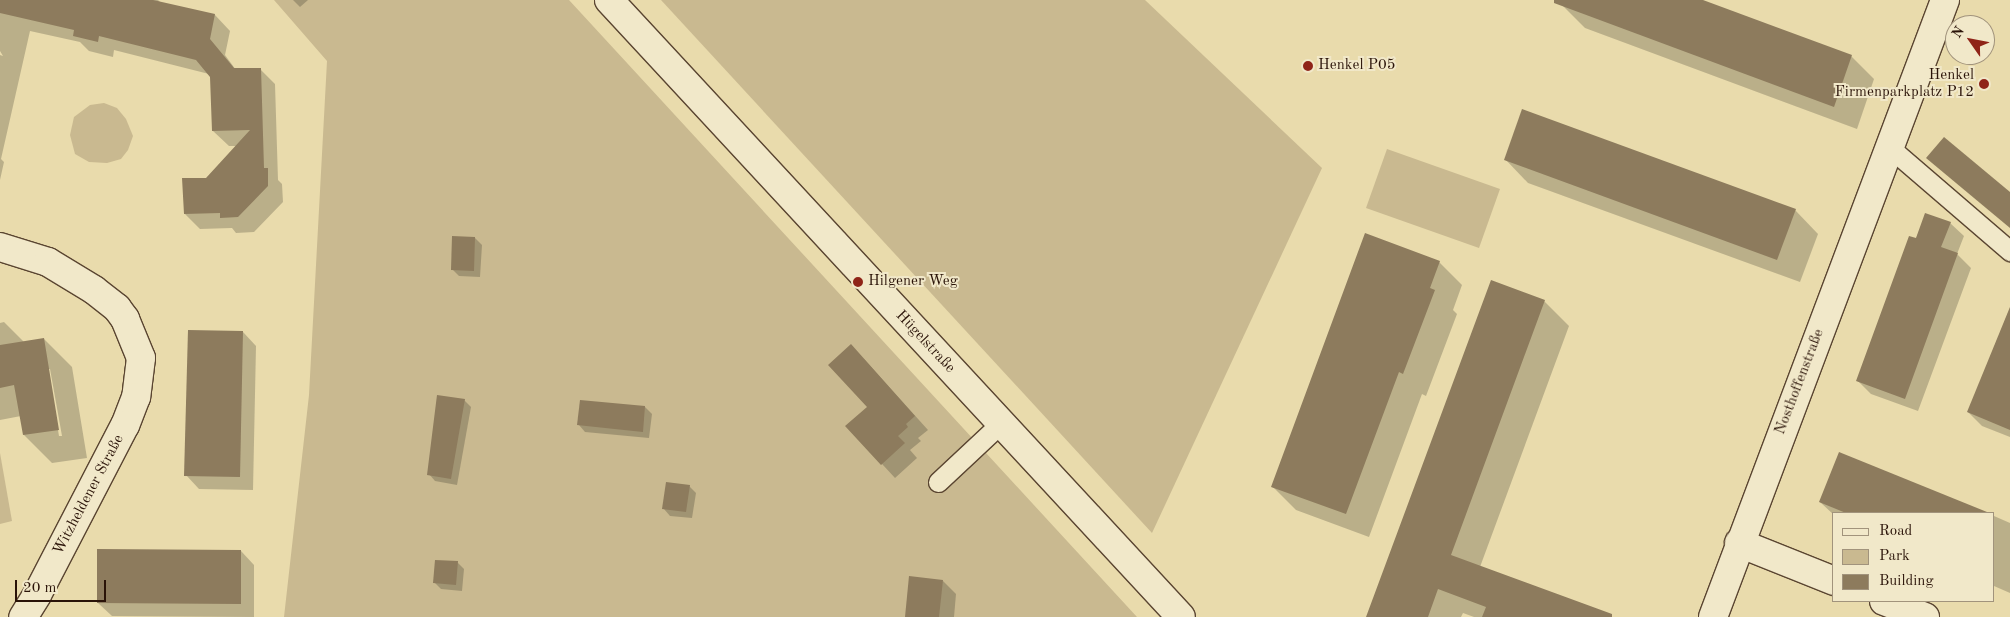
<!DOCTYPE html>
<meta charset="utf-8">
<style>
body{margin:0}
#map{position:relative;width:2010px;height:617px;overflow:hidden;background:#e9dbac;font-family:"Old Standard TT",serif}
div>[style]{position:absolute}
.green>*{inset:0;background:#c9b990}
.shadow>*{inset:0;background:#0003}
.building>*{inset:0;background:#8d7b5d}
.roads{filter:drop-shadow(1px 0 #5a4531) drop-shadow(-1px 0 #5a4531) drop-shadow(0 1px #5a4531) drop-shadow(0 -1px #5a4531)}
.service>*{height:19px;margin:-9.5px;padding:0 9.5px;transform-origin:9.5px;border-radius:9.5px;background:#f1e8c9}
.minor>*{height:28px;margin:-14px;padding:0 14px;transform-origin:14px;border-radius:14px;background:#f1e8c9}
.tertiary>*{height:28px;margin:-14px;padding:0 14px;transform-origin:14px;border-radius:14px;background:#f1e8c9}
.dots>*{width:14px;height:14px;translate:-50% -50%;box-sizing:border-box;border:2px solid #f1e8c9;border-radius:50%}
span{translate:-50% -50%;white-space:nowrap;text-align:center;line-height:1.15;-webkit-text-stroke:4px #f1e8c9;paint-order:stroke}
.poi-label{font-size:15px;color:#2a1308}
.left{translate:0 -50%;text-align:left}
.right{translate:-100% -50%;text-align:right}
.street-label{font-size:15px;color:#2a1308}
.legend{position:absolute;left:1832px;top:512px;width:162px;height:90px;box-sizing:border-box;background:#f1e8c9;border:1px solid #a1937c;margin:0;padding:6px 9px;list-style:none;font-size:15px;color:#2a1308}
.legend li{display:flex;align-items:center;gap:10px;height:25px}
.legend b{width:25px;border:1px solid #a1937c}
.north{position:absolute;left:1945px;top:15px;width:50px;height:50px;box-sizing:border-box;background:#f1e8c9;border:1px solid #a1937c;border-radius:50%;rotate:303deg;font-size:14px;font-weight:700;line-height:20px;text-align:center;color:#2a1308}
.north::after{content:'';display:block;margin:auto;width:18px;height:22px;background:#8f2418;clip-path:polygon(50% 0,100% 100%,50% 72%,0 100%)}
.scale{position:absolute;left:15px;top:580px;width:91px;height:22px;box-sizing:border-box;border:2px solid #2a1308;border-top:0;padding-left:6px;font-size:15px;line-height:18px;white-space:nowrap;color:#2a1308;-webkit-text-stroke:4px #f1e8c9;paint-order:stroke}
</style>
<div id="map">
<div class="green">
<i style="clip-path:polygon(274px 0,569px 0,1137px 617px,284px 617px,309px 395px,327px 61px)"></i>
<i style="clip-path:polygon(661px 0,1145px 0,1322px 168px,1152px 533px)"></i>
<i style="clip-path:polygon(104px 103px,117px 108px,126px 119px,133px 136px,128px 150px,121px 159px,107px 163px,89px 162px,75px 154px,70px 135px,74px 117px,90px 105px)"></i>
<i style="clip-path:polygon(1387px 149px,1500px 189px,1479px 248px,1366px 208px)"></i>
<i style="clip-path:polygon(0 453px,12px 521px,0 524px)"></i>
</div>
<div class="shadow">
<i style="clip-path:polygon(0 0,158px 0,161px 3px,215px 15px,230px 31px,225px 55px,236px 70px,260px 69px,275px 84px,278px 180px,282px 184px,283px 202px,254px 232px,236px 233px,232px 228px,200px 229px,185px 214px,207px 179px,237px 146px,229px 146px,213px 131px,211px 76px,209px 74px,114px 50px,113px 57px,89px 51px,80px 42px,30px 31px,1px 159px,4px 162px,0 180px,0 55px,3px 56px,0 51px)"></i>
<i style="clip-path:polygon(293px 0,308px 0,300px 7px)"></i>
<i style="clip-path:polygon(1564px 0,1700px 0,1851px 56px,1874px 79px,1857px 129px,1585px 28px,1562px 5px)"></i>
<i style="clip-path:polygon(1505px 159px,1795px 210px,1818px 234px,1800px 282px,1528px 183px)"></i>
<i style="clip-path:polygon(1926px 214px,1950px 223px,1964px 236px,1957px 254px,1971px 268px,1918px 411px,1871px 394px,1858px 381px)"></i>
<i style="clip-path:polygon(475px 238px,482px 245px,480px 277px,459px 276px,452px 269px)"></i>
<i style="clip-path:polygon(1439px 262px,1462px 285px,1453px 310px,1457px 314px,1426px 396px,1422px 394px,1369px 537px,1296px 510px,1273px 487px)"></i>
<i style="clip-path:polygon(1544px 301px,1569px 326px,1480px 567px,1609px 617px,1474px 617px,1463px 613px,1461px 617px,1367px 617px)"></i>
<i style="clip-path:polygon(2010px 308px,2010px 437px,1982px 426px,1968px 412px)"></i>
<i style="clip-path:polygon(evenodd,4px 322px,24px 342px,44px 339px,72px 367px,87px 458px,52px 463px,24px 435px,21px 416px,0 420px,0 323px,4px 322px,48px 369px,50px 369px,62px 436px,59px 436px,48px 369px)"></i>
<i style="clip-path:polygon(243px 332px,256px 346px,253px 490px,199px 489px,186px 475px)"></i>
<i style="clip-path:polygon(864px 359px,928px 430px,918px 438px,921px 441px,910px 450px,917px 458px,895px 478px,847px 426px,869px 407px)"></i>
<i style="clip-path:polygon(464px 400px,471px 407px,457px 485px,435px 481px,429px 474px)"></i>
<i style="clip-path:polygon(645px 407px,652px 414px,649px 438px,585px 432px,579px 425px)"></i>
<i style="clip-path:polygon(1839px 454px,1986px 513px,1834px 513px,1834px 515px,1820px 502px)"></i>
<i style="clip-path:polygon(689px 486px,696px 493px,692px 518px,670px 516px,664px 509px)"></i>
<i style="clip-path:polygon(1994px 516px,2010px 523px,2010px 593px,1994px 586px)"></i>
<i style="clip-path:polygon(241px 551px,254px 565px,254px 617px,112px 616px,98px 603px)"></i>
<i style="clip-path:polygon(457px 562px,464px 569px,462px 591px,441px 589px,434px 582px)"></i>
<i style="clip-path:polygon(943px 581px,956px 594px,954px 617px,906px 617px)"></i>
</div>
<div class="building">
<i style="clip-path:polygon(0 0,153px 0,215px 14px,210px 39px,234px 68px,261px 68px,264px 168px,268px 168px,268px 186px,238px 217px,220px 218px,220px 213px,184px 214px,182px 178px,206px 178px,250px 130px,212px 131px,210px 77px,196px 60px,99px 36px,98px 42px,73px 36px,74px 30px,0 13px)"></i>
<i style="clip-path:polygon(1554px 0,1703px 0,1852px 55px,1834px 107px,1554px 3px)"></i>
<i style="clip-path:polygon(1522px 109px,1796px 209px,1777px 260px,1504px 160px)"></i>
<i style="clip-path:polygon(1944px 137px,2010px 192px,2010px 228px,1926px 158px)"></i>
<i style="clip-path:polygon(1925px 213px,1951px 222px,1941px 247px,1958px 253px,1905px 399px,1856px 381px,1909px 236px,1916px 238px)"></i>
<i style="clip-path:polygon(1365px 233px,1440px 261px,1430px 288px,1435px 290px,1403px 374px,1399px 372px,1346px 514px,1271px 487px)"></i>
<i style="clip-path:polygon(452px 236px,475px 237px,474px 271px,451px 270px)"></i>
<i style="clip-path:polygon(1491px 280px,1545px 300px,1451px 555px,1612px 614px,1612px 617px,1482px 617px,1486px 607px,1438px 589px,1428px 617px,1366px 617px)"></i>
<i style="clip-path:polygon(2010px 307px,2010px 430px,1967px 412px)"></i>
<i style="clip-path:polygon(188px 330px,243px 331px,240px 477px,184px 476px)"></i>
<i style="clip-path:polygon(44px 338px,59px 430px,23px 435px,14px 385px,0 388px,0 345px)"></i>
<i style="clip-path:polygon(851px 344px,915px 416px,906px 424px,908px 427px,898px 436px,905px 443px,881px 465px,845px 426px,867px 407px,828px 365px)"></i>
<i style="clip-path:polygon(437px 395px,465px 399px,451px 479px,427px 475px)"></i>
<i style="clip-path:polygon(580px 400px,645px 406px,643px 432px,577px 425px)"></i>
<i style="clip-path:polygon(1839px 452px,1987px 512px,1987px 513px,1846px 513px,1819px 502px)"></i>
<i style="clip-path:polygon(666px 482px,690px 485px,686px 512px,662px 509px)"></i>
<i style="clip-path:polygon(97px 549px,241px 550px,241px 604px,97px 603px)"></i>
<i style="clip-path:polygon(435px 560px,458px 561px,456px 585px,433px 583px)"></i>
<i style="clip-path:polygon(909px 576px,943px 580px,939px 617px,905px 617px)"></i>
</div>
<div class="roads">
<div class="service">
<i style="left:1889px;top:147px;width:160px;rotate:40.7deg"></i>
<i style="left:938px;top:482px;width:86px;rotate:-43.1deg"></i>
</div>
<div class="minor">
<i style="left:0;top:247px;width:50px;rotate:17.4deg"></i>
<i style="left:48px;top:262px;width:54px;rotate:31.3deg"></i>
<i style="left:94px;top:290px;width:29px;rotate:38deg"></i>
<i style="left:117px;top:308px;width:14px;rotate:54deg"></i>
<i style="left:125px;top:319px;width:42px;rotate:67.7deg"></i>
<i style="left:141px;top:358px;width:39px;rotate:97deg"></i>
<i style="left:136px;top:397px;width:30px;rotate:111deg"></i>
<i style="left:125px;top:425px;width:191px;rotate:117.4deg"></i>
<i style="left:37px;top:595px;width:26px;rotate:122deg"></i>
<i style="left:1739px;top:543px;width:102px;rotate:21.8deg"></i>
<i style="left:1884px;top:601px;width:44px;rotate:21.3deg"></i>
<i style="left:1713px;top:617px;width:659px;rotate:-69.39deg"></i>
</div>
<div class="tertiary">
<i style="left:609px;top:0;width:841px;rotate:47.17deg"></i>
</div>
</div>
<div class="dots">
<i style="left:1308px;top:66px;background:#8f2418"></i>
<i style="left:1984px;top:84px;background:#8f2418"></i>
<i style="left:858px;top:282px;background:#8f2418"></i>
</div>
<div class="poi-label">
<span class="left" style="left:1318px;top:66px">Henkel P05</span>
<span class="right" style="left:1974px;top:84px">Henkel<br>Firmenparkplatz P12</span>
<span class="left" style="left:868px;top:282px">Hilgener Weg</span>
</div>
<div class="street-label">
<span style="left:925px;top:342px;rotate:47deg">Hügelstraße</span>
<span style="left:1800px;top:382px;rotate:-69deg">Nosthoffenstraße</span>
<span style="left:89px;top:495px;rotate:-62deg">Witzheldener Straße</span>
</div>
<ul class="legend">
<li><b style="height:6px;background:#f1e8c9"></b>Road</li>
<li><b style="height:14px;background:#c9b990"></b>Park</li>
<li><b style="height:14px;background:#8d7b5d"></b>Building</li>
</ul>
<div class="north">N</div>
<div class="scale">20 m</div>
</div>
